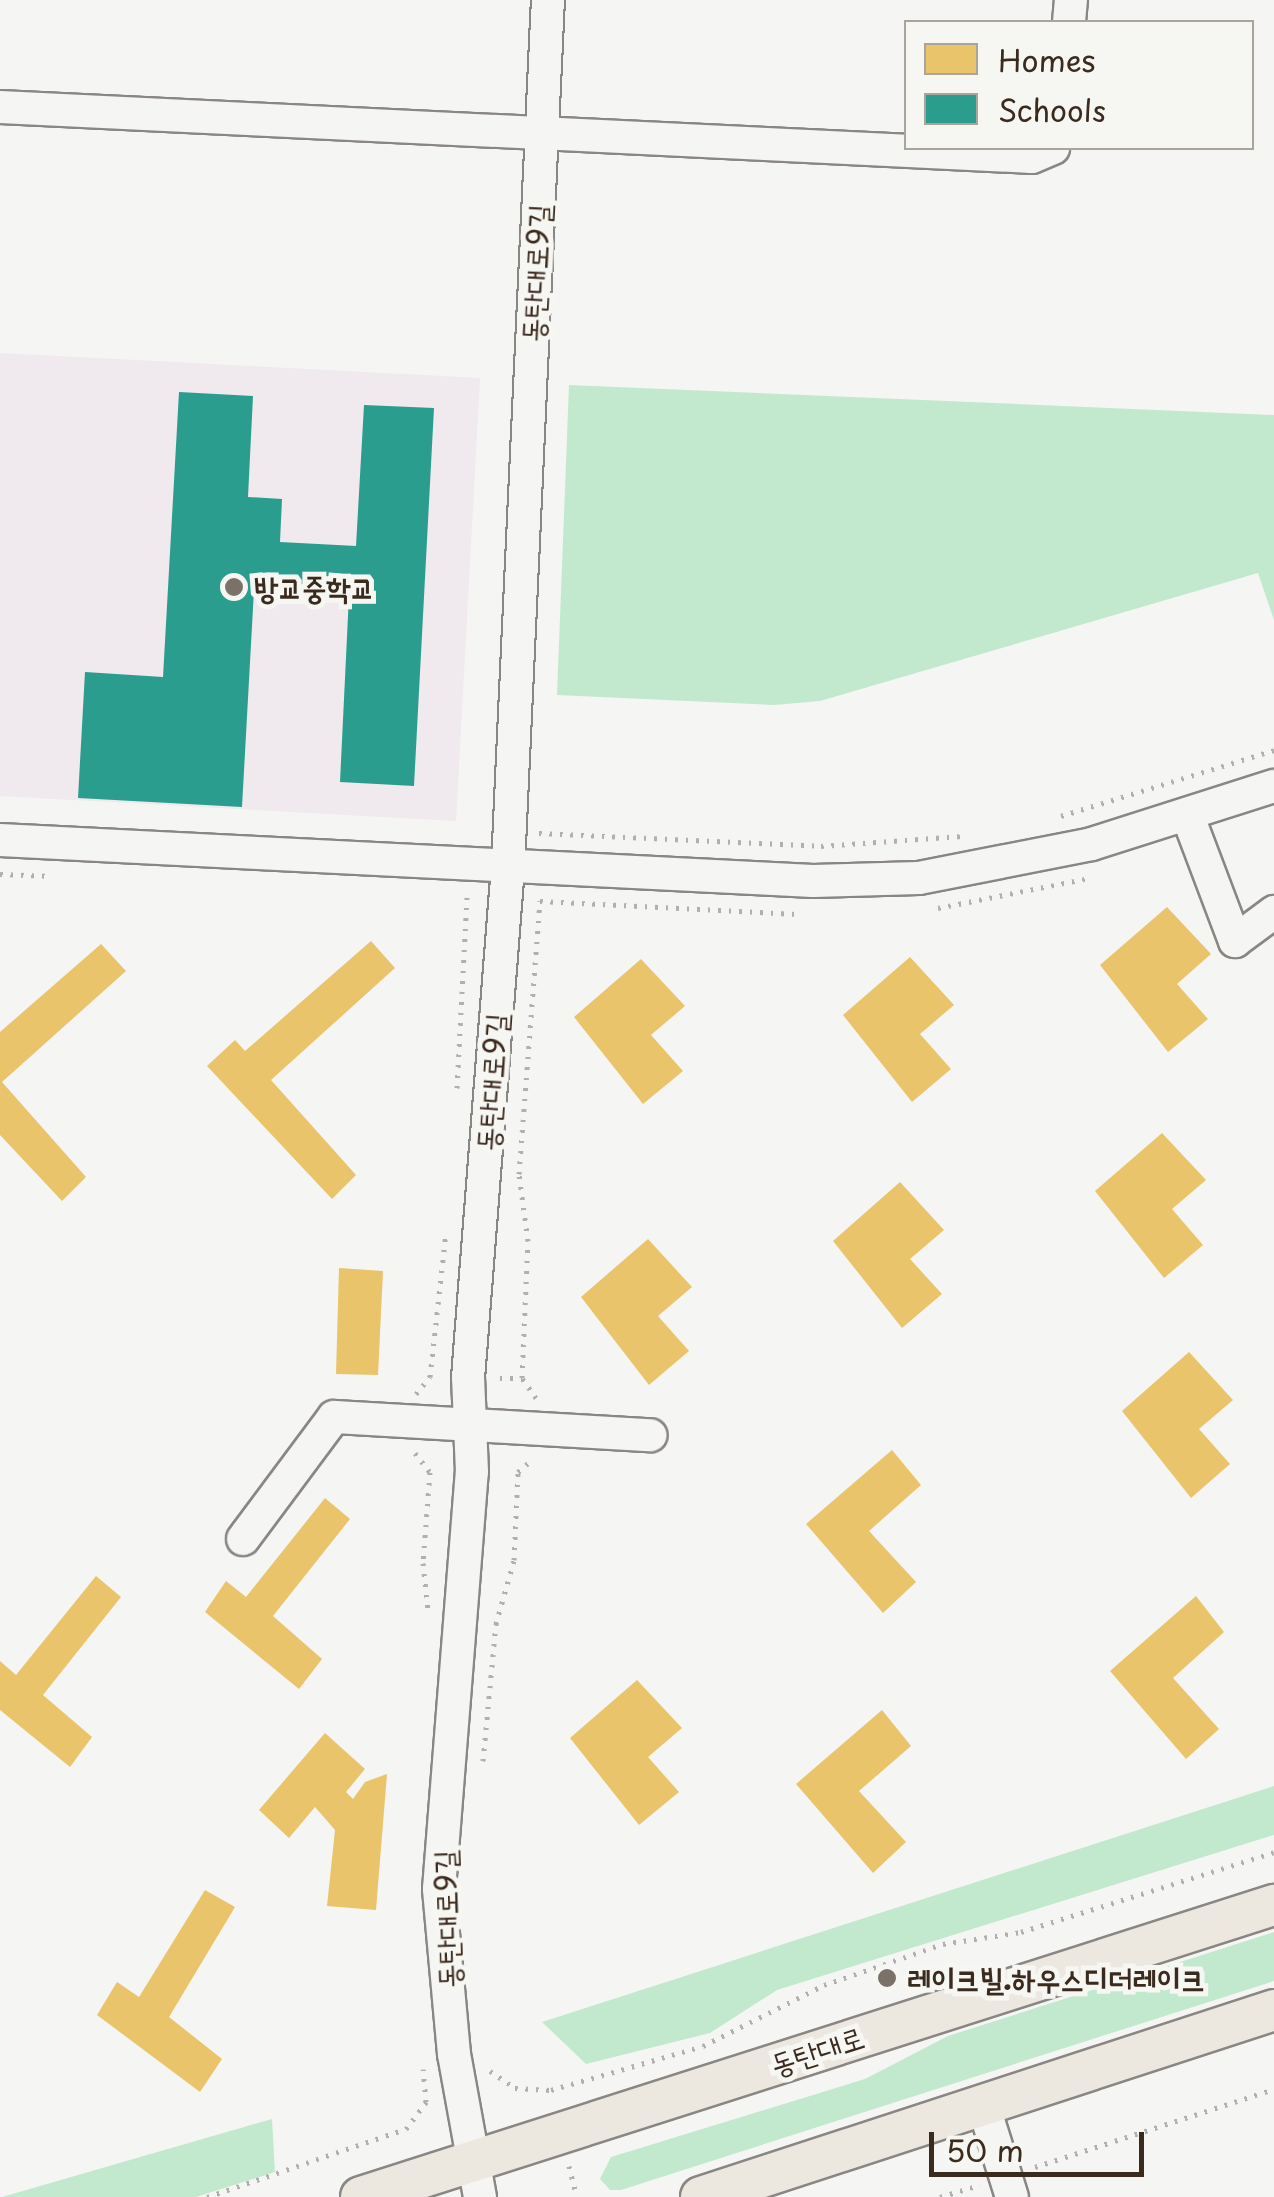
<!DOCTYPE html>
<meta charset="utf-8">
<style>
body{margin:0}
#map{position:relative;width:1274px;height:2197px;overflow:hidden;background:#f5f5f3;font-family:"Playpen Sans","Poor Story",sans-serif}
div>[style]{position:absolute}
.built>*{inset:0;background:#f0e9ed}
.green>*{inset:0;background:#c2e9cd}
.homes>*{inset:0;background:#e9c46a}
.schools>*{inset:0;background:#2a9d8f}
.path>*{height:5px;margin-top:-2.5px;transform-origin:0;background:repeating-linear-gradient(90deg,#b2b0ae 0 2.5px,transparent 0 10.5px)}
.roads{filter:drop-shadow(2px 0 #8a8683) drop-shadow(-2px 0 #8a8683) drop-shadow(0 2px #8a8683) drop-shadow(0 -2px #8a8683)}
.minor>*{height:32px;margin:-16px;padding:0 16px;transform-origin:16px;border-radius:16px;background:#f5f5f3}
.major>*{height:40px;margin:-20px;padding:0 20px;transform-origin:20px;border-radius:20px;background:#ece8df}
.dots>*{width:28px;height:28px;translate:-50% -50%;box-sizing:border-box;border:5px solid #f6f6f2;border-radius:50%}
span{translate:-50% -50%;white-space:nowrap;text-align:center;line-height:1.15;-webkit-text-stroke:10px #f6f6f2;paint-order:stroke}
.street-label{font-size:30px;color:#3b2a1e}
.poi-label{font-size:30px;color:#3b2a1e;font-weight:700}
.left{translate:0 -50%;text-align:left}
.legend{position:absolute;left:904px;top:20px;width:350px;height:130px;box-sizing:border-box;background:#f6f6f2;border:2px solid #aba49d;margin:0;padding:12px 18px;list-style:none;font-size:30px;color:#3b2a1e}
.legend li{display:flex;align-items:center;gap:20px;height:50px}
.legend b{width:50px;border:2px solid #aba49d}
.scale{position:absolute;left:929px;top:2132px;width:215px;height:45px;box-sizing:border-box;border:5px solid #3b2a1e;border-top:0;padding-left:12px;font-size:30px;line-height:35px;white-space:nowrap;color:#3b2a1e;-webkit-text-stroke:8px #f6f6f2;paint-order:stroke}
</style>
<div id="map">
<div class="built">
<i style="clip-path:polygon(0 353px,480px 378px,456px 821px,0 796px)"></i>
</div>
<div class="green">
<i style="clip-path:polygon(569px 385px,1274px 415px,1274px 620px,1258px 573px,820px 701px,774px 705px,557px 695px)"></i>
<i style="clip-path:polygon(1274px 1786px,1274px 1835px,777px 1990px,710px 2033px,586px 2064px,542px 2022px)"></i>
<i style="clip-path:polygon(1274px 1932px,1274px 1981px,621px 2190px,610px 2190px,600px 2179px,611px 2157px,865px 2079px,948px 2036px)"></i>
<i style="clip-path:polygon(272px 2119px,275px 2172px,196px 2197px,2px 2197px)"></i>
</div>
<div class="homes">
<i style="clip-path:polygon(1167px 907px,1211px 954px,1177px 984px,1208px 1019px,1168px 1052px,1100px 965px)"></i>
<i style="clip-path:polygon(371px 941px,395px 968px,271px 1080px,356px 1175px,332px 1199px,207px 1066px,235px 1040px,245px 1051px)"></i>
<i style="clip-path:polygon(101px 944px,126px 971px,2px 1082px,86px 1177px,62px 1201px,0 1135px,0 1032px)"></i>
<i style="clip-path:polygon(910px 957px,954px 1005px,920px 1034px,951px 1069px,912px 1102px,843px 1015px)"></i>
<i style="clip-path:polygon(641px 959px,685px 1006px,651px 1035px,683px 1071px,643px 1104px,574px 1017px)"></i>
<i style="clip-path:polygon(1162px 1133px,1206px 1180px,1172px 1209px,1203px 1245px,1164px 1278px,1095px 1191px)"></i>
<i style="clip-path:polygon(900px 1182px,944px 1230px,910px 1259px,942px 1294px,902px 1328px,833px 1241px)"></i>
<i style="clip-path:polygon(648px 1239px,692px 1287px,658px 1316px,689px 1351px,649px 1385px,581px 1297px)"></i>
<i style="clip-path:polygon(339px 1268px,383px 1271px,378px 1375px,336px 1374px)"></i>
<i style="clip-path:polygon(1189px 1352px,1233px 1400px,1199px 1429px,1230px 1464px,1191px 1498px,1122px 1411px)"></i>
<i style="clip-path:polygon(892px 1450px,921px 1485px,869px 1531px,916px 1582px,883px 1613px,806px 1524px)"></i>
<i style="clip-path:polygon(325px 1498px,350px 1519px,273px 1616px,322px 1659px,299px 1689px,205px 1612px,226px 1581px,246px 1597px)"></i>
<i style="clip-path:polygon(96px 1576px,121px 1597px,43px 1695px,92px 1737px,70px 1767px,0 1710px,0 1661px,16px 1675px)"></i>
<i style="clip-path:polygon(1196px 1596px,1224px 1632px,1173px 1678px,1219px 1729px,1186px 1759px,1110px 1671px)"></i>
<i style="clip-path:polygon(637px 1680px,682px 1728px,648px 1757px,679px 1792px,639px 1825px,570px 1738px)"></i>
<i style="clip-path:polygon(882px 1710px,911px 1746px,859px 1791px,906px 1842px,873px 1873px,796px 1784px)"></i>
<i style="clip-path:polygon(325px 1733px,365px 1769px,346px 1792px,353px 1799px,365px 1782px,387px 1774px,376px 1910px,327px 1906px,335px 1830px,315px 1807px,289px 1838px,259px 1810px)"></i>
<i style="clip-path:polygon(205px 1890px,235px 1907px,169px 2017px,222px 2059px,200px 2092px,97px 2015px,117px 1982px,139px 1997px)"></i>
</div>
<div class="schools">
<i style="clip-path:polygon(179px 392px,253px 396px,248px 497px,282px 499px,280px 542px,356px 546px,364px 405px,434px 408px,414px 786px,340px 782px,349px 595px,254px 590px,242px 807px,78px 798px,85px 672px,163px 677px)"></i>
</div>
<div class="path">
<i style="left:1061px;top:816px;width:223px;rotate:-17.2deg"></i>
<i style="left:539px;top:833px;width:282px;rotate:2.6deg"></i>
<i style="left:821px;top:846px;width:141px;rotate:-4.1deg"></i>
<i style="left:0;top:874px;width:52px;rotate:2.2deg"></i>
<i style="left:938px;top:908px;width:154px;rotate:-11.2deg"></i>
<i style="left:457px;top:1088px;width:191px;rotate:-87deg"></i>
<i style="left:500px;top:1378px;width:22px"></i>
<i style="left:416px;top:1394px;width:22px;rotate:-51deg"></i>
<i style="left:430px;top:1377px;width:145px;rotate:-83.7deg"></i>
<i style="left:536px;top:1398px;width:24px;rotate:-125deg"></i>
<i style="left:522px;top:1378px;width:137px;rotate:-87.5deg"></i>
<i style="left:528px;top:1241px;width:68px;rotate:-97.7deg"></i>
<i style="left:519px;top:1174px;width:274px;rotate:-85.6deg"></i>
<i style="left:540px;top:901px;width:257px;rotate:2.9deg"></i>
<i style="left:415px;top:1453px;width:24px;rotate:52deg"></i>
<i style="left:430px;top:1472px;width:91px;rotate:94.4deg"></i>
<i style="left:423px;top:1563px;width:47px;rotate:83.9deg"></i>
<i style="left:483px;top:1761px;width:138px;rotate:-84.6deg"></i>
<i style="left:496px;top:1624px;width:66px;rotate:-74.3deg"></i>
<i style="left:514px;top:1560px;width:88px;rotate:-87.4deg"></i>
<i style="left:518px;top:1472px;width:20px;rotate:-41deg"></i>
<i style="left:490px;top:2071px;width:30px;rotate:34deg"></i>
<i style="left:515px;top:2088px;width:36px;rotate:3deg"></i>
<i style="left:551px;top:2090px;width:158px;rotate:-16.1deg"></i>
<i style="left:703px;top:2046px;width:136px;rotate:-26.8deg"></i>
<i style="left:824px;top:1985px;width:126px;rotate:-19deg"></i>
<i style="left:943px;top:1944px;width:79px;rotate:-8.7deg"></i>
<i style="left:1021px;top:1932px;width:265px;rotate:-17.5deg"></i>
<i style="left:569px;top:2166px;width:32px;rotate:76deg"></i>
<i style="left:1035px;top:2167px;width:251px;rotate:-18.1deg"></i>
<i style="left:207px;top:2197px;width:210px;rotate:-18.9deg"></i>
<i style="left:406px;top:2129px;width:34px;rotate:-53deg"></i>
<i style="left:426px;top:2102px;width:33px;rotate:-95deg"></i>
<i style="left:940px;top:2197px;width:42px;rotate:-16.7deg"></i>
</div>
<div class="roads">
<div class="minor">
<i style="left:1069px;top:22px;width:22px;rotate:-85deg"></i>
<i style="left:0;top:107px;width:1033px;rotate:2.77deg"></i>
<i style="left:1032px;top:157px;width:23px;rotate:-23deg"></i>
<i style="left:1187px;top:814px;width:136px;rotate:69.3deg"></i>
<i style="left:1235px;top:941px;width:49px;rotate:-36.6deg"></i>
<i style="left:0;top:840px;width:814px;rotate:2.89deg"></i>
<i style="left:813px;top:881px;width:106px;rotate:-1.6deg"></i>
<i style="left:919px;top:878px;width:176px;rotate:-11.1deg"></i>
<i style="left:1092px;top:844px;width:191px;rotate:-17.7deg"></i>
<i style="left:243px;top:1539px;width:152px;rotate:-53.3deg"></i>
<i style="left:334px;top:1417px;width:317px;rotate:3.3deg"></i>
<i style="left:983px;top:2104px;width:97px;rotate:72.7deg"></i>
<i style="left:480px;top:2197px;width:145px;rotate:-100.3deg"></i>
<i style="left:454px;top:2054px;width:166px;rotate:-95.2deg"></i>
<i style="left:439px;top:1889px;width:418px;rotate:-85.5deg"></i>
<i style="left:472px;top:1472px;width:94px;rotate:-92.4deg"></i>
<i style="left:468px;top:1378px;width:514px;rotate:-85.53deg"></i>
<i style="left:508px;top:866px;width:867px;rotate:-87.36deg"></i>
</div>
<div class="major">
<i style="left:361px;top:2197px;width:959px;rotate:-17.74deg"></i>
<i style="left:701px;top:2197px;width:603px;rotate:-18.07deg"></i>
</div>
</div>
<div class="dots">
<i style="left:234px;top:587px;background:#7c7169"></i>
<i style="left:887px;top:1978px;background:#7c7169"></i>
</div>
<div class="street-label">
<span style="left:535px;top:273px;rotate:-87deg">동탄대로9길</span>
<span style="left:491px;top:1082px;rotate:-86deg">동탄대로9길</span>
<span style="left:446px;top:1919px;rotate:-92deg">동탄대로9길</span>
<span style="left:817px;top:2050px;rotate:-18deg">동탄대로</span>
</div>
<div class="poi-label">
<span class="left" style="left:254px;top:587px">방교중학교</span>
<span class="left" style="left:907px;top:1978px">레이크빌.하우스디더레이크</span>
</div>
<ul class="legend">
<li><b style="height:28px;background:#e9c46a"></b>Homes</li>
<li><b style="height:28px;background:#2a9d8f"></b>Schools</li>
</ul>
<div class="scale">50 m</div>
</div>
